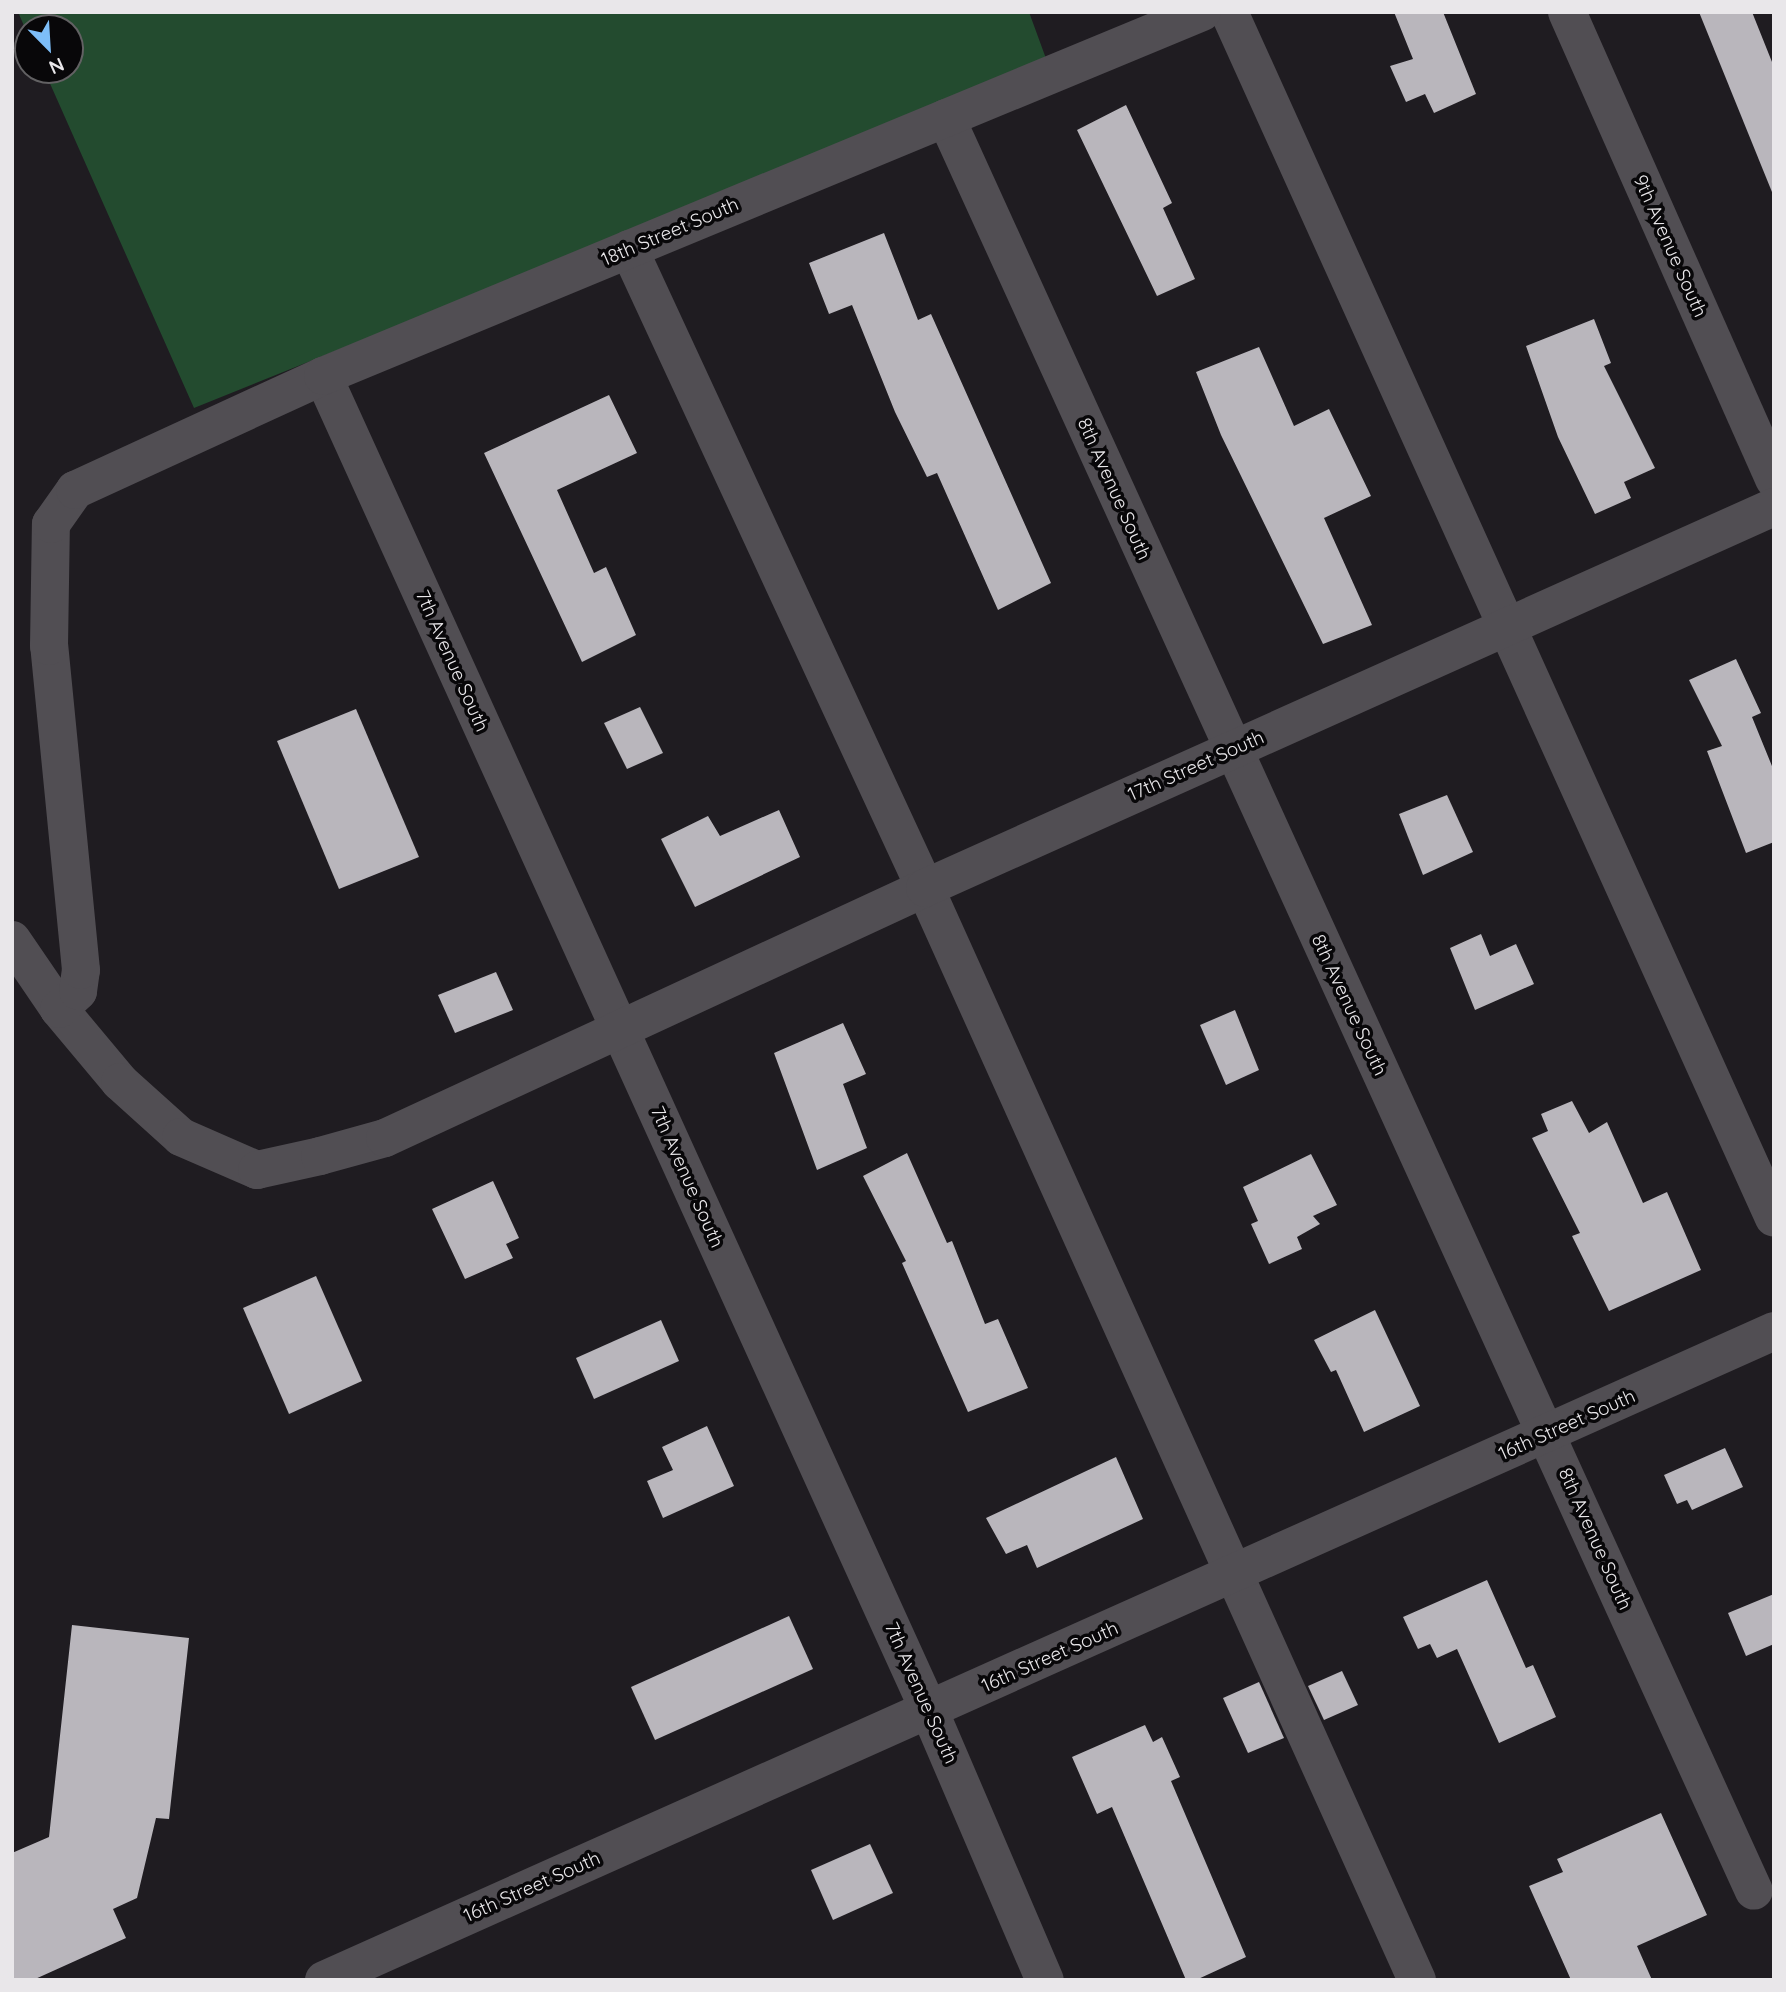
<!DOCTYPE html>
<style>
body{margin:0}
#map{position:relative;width:1786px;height:1992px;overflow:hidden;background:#1f1c21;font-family:Quicksand,sans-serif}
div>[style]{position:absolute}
.green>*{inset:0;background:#234b2f}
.building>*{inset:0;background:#b9b6bc}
.minor>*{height:38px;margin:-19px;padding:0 19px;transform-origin:19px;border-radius:19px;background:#514e53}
span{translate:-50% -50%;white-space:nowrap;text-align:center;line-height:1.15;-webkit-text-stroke:7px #080709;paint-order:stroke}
.street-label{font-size:19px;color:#e9e7ea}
.frame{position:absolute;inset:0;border:14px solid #e9e7ea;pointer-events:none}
.north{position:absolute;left:14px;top:14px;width:70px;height:70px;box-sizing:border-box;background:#080709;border:2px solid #626163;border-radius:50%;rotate:156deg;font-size:19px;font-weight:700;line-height:28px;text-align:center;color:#e9e7ea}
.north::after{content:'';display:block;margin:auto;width:24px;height:32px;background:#7dbef9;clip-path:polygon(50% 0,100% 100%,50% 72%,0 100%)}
</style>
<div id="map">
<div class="green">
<i style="clip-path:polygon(18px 12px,1029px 12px,1048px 64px,194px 408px,44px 70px,70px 70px,70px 28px,28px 28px,28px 35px)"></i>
</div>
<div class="building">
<i style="clip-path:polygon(1394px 12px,1443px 12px,1476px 94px,1434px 113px,1425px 94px,1406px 102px,1390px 66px,1413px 59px)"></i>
<i style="clip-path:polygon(1699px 12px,1752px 12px,1774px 67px,1774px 197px)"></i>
<i style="clip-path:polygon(1126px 105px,1172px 203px,1163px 208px,1195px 279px,1157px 296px,1077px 130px)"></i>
<i style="clip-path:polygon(884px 233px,918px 320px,931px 314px,1051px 583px,998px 610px,937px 473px,927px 477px,895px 412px,852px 305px,829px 314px,809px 263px)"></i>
<i style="clip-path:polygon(1594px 319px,1611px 363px,1604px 366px,1655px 468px,1624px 482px,1631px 498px,1595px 514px,1558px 437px,1526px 346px)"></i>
<i style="clip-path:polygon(1259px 347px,1294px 426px,1329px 409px,1371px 496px,1324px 518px,1372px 625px,1323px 644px,1221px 435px,1196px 372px)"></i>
<i style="clip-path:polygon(609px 395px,637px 453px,557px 490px,594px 573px,606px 567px,636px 635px,582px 662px,484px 453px)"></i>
<i style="clip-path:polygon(1736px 659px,1761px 713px,1752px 717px,1774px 771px,1774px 842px,1746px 853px,1707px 751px,1722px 746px,1689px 680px)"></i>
<i style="clip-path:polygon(640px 707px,663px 753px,627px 769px,604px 723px)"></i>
<i style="clip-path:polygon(356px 709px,419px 857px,339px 889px,277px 741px)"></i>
<i style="clip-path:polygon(1447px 795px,1473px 852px,1423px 875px,1399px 814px)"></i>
<i style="clip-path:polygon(779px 810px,800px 857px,695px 907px,661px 839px,708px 816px,720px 836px)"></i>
<i style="clip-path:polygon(1481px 934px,1490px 956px,1516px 944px,1534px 984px,1475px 1010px,1450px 948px)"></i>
<i style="clip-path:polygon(496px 972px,513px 1010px,455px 1033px,438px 995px)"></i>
<i style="clip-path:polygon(1235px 1010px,1259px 1070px,1226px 1085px,1200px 1025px)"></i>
<i style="clip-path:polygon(843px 1023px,866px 1074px,843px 1084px,867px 1148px,817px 1170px,774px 1053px)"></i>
<i style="clip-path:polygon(1572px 1101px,1589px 1133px,1607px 1122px,1643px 1203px,1667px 1192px,1701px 1270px,1609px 1311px,1572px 1236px,1580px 1233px,1532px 1138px,1548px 1131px,1541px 1114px)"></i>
<i style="clip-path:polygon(907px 1153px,947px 1243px,952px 1241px,985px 1324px,998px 1319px,1028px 1388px,968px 1412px,902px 1263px,906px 1261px,863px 1176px)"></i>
<i style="clip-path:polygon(1311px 1154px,1337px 1205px,1313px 1216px,1320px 1224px,1297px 1237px,1302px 1249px,1269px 1264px,1251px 1224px,1258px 1221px,1243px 1187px)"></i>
<i style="clip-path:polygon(493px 1181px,519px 1238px,506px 1244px,513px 1258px,465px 1279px,432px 1209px)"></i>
<i style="clip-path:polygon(316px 1276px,362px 1381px,289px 1414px,243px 1308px)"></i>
<i style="clip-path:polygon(1375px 1310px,1420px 1406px,1364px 1432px,1336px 1370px,1331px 1372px,1314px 1340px)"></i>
<i style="clip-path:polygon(661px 1320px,679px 1361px,594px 1399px,576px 1358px)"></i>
<i style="clip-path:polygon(707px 1426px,734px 1486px,663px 1518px,647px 1481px,673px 1470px,662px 1447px)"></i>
<i style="clip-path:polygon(1725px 1448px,1743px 1487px,1692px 1510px,1687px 1500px,1677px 1504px,1664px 1475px)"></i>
<i style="clip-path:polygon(1116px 1457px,1143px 1519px,1037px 1568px,1027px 1545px,1006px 1554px,986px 1518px)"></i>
<i style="clip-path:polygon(1487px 1580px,1526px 1668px,1533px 1665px,1556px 1717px,1499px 1743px,1457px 1649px,1437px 1658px,1430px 1644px,1418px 1649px,1403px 1617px)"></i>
<i style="clip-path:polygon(1774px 1594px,1774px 1644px,1746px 1656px,1728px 1613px)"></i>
<i style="clip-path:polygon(789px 1616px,813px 1669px,655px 1740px,631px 1687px)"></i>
<i style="clip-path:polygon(72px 1625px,189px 1638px,169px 1819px,156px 1818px,137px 1898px,113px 1909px,126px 1938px,33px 1980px,12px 1980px,12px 1853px,49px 1837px)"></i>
<i style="clip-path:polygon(1342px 1671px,1358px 1705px,1324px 1720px,1308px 1686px)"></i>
<i style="clip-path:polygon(1259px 1682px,1284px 1738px,1248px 1753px,1223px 1698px)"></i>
<i style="clip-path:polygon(1145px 1725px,1153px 1742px,1162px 1737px,1180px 1777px,1171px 1781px,1246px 1957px,1196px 1980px,1186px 1980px,1112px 1807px,1097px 1814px,1072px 1757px)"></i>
<i style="clip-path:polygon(1661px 1813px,1707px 1915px,1637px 1946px,1652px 1980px,1571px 1980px,1529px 1886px,1563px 1872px,1557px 1859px)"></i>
<i style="clip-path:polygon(870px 1844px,893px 1893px,833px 1920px,811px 1870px)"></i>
</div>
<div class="minor">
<i style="left:1229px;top:12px;width:1323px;rotate:65.68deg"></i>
<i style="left:1567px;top:12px;width:511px;rotate:66.09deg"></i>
<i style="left:946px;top:118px;width:1948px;rotate:65.5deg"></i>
<i style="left:629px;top:249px;width:704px;rotate:65.15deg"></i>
<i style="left:925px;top:888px;width:1198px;rotate:65.75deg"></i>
<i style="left:323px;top:376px;width:1465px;rotate:65.57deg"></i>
<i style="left:929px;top:1710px;width:294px;rotate:66.8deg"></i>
<i style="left:12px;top:940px;width:83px;rotate:55.7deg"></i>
<i style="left:59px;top:1009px;width:95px;rotate:50.1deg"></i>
<i style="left:120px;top:1082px;width:82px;rotate:42deg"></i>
<i style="left:181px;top:1137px;width:83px;rotate:23.5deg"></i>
<i style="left:257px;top:1170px;width:65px;rotate:-12.5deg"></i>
<i style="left:320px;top:1156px;width:67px;rotate:-15.5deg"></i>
<i style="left:385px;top:1138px;width:595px;rotate:-24.84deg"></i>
<i style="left:925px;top:888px;width:931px;rotate:-24.17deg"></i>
<i style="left:59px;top:1009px;width:26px;rotate:-43deg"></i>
<i style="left:78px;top:991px;width:21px;rotate:-82deg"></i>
<i style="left:81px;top:970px;width:326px;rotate:-95.6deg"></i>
<i style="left:49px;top:646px;width:122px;rotate:-89.1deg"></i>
<i style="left:51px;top:524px;width:42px;rotate:-54.8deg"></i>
<i style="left:75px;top:490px;width:273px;rotate:-24.7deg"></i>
<i style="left:323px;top:376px;width:951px;rotate:-22.49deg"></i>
<i style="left:324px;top:1980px;width:1589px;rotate:-24.11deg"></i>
</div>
<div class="street-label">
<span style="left:670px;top:232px;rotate:-23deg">18th Street South</span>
<span style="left:1670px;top:246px;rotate:66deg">9th Avenue South</span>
<span style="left:1114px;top:489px;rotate:66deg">8th Avenue South</span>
<span style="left:452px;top:661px;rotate:66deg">7th Avenue South</span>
<span style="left:1196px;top:766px;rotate:-24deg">17th Street South</span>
<span style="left:1349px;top:1005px;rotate:65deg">8th Avenue South</span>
<span style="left:687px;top:1177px;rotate:66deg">7th Avenue South</span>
<span style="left:1567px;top:1425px;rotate:-24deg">16th Street South</span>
<span style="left:1595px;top:1539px;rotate:66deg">8th Avenue South</span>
<span style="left:1050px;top:1657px;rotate:-24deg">16th Street South</span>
<span style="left:921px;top:1693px;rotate:66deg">7th Avenue South</span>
<span style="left:532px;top:1887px;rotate:-24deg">16th Street South</span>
</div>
<div class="frame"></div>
<div class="north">N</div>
</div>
